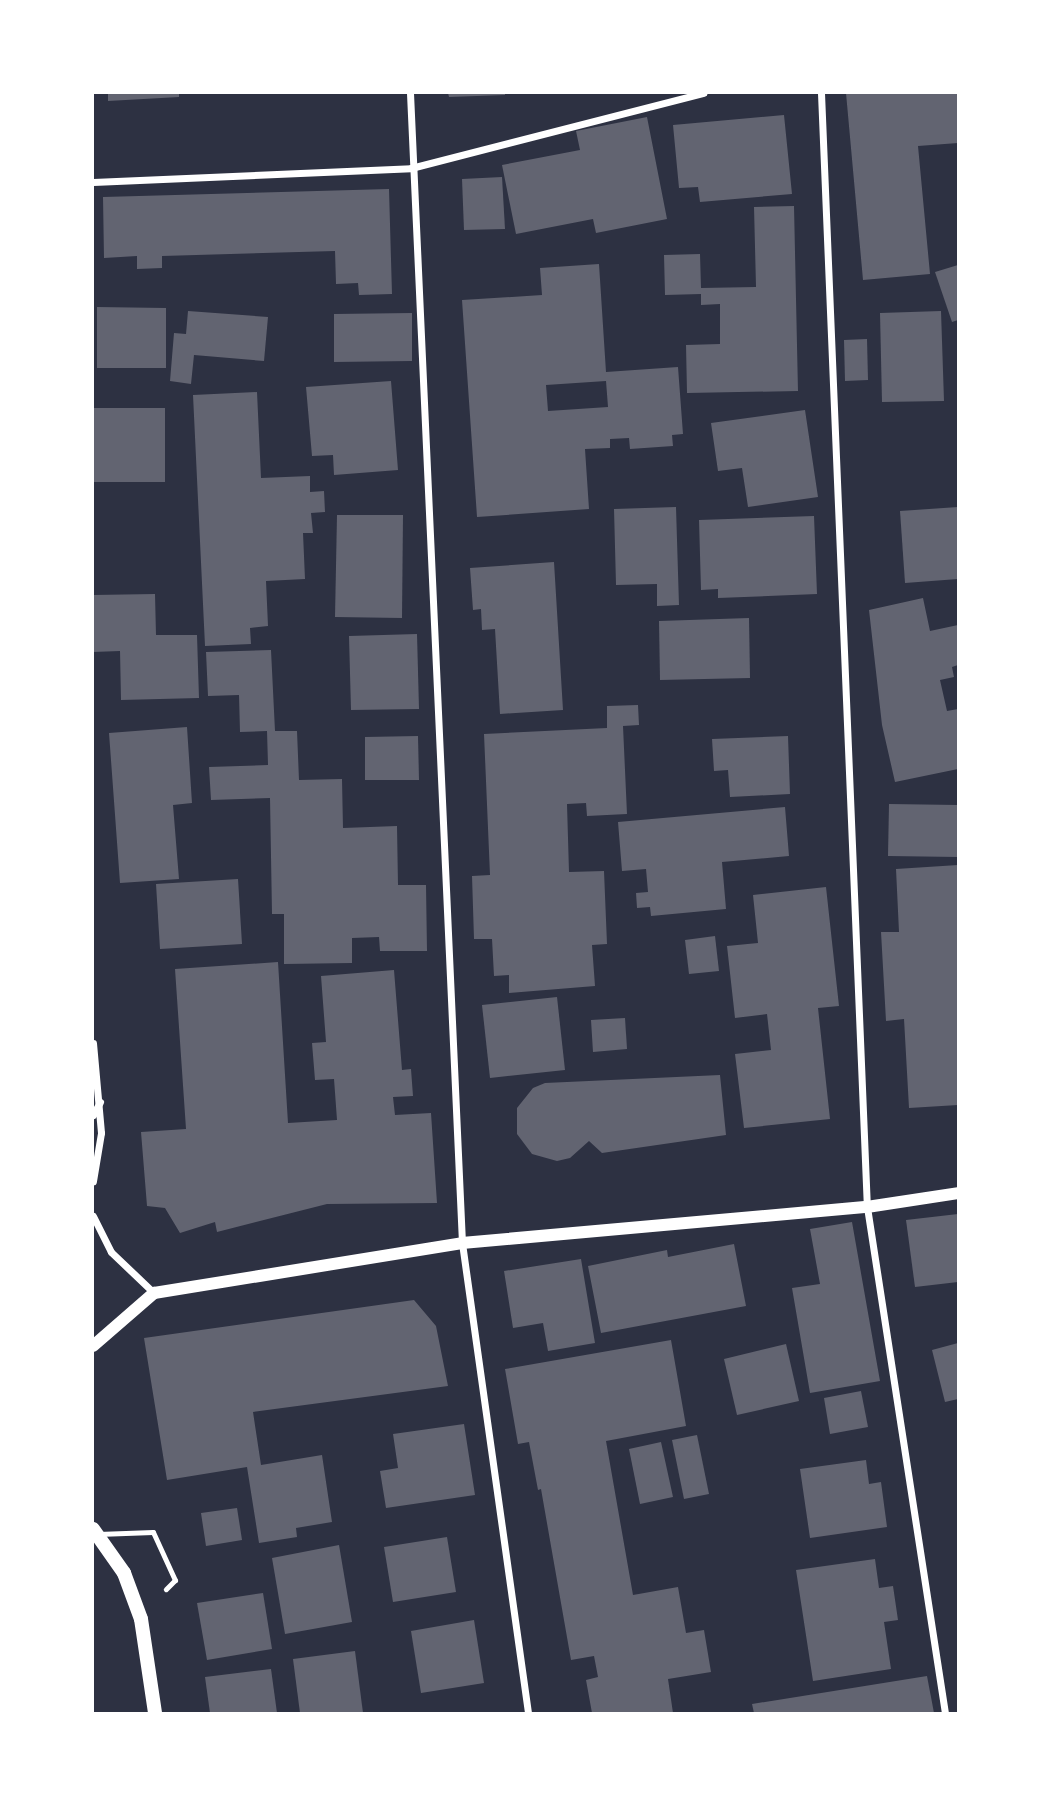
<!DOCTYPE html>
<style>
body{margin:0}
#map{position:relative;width:1051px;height:1806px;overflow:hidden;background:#2d3142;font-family:"PT Sans",sans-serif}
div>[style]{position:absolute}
.building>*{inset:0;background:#626471}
.service>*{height:5px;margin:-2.5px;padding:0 2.5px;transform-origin:2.5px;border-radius:2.5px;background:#fff}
.minor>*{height:7px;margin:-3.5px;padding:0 3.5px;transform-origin:3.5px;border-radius:3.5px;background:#fff}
.tertiary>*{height:12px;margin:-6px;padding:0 6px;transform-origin:6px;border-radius:6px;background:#fff}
.secondary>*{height:14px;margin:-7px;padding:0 7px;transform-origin:7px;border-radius:7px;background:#fff}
span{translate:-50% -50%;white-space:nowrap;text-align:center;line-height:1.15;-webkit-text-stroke:6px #fff;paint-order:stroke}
.frame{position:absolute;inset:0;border:94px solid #fff;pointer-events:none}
</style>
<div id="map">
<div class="building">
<i style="clip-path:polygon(108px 93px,179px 93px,179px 97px,108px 101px)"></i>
<i style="clip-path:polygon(448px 93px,505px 93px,505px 95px,449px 97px)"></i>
<i style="clip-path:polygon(846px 93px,958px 93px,958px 143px,918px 146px,930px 274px,863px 280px)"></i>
<i style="clip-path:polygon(784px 115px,792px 194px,700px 202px,698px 187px,679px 188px,673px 125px)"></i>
<i style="clip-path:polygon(647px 117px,667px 219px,596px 233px,593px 219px,516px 234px,502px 165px,580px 150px,576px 131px)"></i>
<i style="clip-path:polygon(502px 177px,505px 229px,464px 230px,462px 179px)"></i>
<i style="clip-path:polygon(389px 189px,392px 294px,359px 295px,358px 283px,336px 284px,335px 251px,162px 256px,162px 268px,137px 269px,137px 256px,104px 258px,103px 197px)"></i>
<i style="clip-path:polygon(794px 206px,798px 391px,687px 393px,686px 345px,720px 344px,720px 304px,701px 305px,701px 294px,665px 295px,664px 255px,700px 254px,701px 288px,756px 287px,754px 207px)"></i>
<i style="clip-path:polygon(evenodd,599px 264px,606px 372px,678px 367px,683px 434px,672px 435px,673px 446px,630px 449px,629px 438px,610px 439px,610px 448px,585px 449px,589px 509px,477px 517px,462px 300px,542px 295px,540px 268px,599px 264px,606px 381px,608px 407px,548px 411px,546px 385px,606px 381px)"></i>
<i style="clip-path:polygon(958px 265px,958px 320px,952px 322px,935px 272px)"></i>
<i style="clip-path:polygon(97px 307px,166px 308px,166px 368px,97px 368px)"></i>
<i style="clip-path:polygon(188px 311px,268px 317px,264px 361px,194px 355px,191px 384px,170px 381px,174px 333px,186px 334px)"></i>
<i style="clip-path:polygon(941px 311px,944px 401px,882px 402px,880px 313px)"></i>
<i style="clip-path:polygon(412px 313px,412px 361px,334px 362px,334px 314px)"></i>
<i style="clip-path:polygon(867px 339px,868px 380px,845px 381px,844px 340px)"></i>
<i style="clip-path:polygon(391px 381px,398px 470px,334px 475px,333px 455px,312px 456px,306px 387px)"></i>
<i style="clip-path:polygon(257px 392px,261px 478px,310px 476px,310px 492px,324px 491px,325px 512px,311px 513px,313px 533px,303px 533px,305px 579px,266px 581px,268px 626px,250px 628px,251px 644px,205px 646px,193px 395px)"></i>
<i style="clip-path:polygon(93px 408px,165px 408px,165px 482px,93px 482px)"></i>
<i style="clip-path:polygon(805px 410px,818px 497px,748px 507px,742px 468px,718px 471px,711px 423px)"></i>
<i style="clip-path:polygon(676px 507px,679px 605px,657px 606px,657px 584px,616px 585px,614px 509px)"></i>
<i style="clip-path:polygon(958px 507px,958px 579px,905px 583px,900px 511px)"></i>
<i style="clip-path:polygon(337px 515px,403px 515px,402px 618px,335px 617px)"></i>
<i style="clip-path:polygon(814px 516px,817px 594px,718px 598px,718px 589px,701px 590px,699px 520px)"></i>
<i style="clip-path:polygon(554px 562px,563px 710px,500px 714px,495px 629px,482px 630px,481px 609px,473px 610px,470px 568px)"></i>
<i style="clip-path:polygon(155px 594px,156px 635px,197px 635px,199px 698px,121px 700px,120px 651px,93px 652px,93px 595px)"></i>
<i style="clip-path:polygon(923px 598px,930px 631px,958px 625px,958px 665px,952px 667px,954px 677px,940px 680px,947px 711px,958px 709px,958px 769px,895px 782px,882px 725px,869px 610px)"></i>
<i style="clip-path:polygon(749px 618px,750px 678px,660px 680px,659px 621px)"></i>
<i style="clip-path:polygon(417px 634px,419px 709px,351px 710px,349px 636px)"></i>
<i style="clip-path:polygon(271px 650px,275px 731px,297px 731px,299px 780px,342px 779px,343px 828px,397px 826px,398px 885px,426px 885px,427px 951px,380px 951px,379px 937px,352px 938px,352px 963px,284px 964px,284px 914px,272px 914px,270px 798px,211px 800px,209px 767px,268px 765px,267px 731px,240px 732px,239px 695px,208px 696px,206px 652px)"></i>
<i style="clip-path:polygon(638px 705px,639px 725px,623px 726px,627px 814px,587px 816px,586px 803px,567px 804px,569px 872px,604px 871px,607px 944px,592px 945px,595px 986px,509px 993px,509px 975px,494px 976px,492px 939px,474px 939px,472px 876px,490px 875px,484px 734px,607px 728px,607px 706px)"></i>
<i style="clip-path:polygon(187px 727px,192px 803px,173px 805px,179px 879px,120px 883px,109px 733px)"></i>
<i style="clip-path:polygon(418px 736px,419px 780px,365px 780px,365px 737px)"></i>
<i style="clip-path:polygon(788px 736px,790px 794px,730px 797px,728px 770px,714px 771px,712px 739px)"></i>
<i style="clip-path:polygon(889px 804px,958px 805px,958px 857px,888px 856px)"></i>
<i style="clip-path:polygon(785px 807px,789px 856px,722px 862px,726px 909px,651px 916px,650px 907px,637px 908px,636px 893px,648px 892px,646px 869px,622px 871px,618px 822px)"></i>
<i style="clip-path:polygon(958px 865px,958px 1105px,909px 1108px,904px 1019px,886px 1021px,881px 932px,899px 932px,896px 869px)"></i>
<i style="clip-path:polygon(238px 879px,242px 944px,160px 949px,156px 884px)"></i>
<i style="clip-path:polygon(826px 887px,839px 1006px,818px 1008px,830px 1119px,744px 1128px,735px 1054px,771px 1050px,767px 1014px,735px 1018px,727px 946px,758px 943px,753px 895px)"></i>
<i style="clip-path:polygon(715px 936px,719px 971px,689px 974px,685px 940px)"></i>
<i style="clip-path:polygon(278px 962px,288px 1123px,337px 1120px,334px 1079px,315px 1080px,312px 1043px,326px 1042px,321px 976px,394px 970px,402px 1070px,411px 1069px,413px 1096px,393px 1097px,395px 1115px,431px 1113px,437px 1203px,327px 1204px,217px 1232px,215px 1222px,180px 1233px,165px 1208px,147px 1206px,141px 1132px,186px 1129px,175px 969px)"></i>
<i style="clip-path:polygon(557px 997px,565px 1070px,490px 1078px,482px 1005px)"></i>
<i style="clip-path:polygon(625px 1018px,627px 1049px,593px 1052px,591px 1020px)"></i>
<i style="clip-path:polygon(720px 1075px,726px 1135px,602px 1153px,589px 1141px,570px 1158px,557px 1161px,532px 1154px,517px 1134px,517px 1108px,533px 1088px,545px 1083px)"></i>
<i style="clip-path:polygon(958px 1214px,958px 1282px,915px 1287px,906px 1220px)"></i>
<i style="clip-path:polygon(852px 1222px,880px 1381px,810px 1393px,792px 1288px,820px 1284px,810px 1229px)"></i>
<i style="clip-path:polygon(734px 1244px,746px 1306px,601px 1333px,588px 1266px,667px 1250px,668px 1257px)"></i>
<i style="clip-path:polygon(581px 1259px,595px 1343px,548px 1351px,543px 1323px,513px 1328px,504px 1271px)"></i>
<i style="clip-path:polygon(414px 1300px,436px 1326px,448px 1386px,253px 1412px,261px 1465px,322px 1455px,332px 1522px,296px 1528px,297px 1537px,259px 1543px,247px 1467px,167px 1480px,144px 1338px)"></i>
<i style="clip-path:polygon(671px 1340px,686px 1426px,606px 1441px,633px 1595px,678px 1587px,686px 1633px,704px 1630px,711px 1672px,668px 1679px,673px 1713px,592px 1713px,586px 1680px,598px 1677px,594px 1656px,571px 1660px,541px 1489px,538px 1490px,529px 1442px,518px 1444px,505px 1369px)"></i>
<i style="clip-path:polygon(958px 1343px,958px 1399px,945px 1402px,932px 1350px)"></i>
<i style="clip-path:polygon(786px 1344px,799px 1401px,737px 1415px,724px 1359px)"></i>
<i style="clip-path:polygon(861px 1391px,868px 1427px,830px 1434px,824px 1398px)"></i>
<i style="clip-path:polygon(464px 1424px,475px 1495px,386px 1508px,380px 1471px,398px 1468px,393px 1434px)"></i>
<i style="clip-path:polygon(697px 1435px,709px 1494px,684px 1499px,672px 1440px)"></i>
<i style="clip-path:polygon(661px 1442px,673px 1497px,640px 1504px,629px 1449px)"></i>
<i style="clip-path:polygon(866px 1460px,869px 1484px,881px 1482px,887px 1527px,810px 1538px,800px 1469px)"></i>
<i style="clip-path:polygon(237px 1508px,242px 1540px,206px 1546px,201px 1513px)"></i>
<i style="clip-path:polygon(447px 1537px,456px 1592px,393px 1602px,384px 1547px)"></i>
<i style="clip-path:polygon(339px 1545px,352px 1622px,285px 1634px,272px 1558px)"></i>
<i style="clip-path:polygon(875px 1559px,879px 1588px,893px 1586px,898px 1620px,884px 1622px,891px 1669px,813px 1681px,796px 1570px)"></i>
<i style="clip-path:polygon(263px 1593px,272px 1649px,207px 1660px,197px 1603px)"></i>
<i style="clip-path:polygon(474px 1620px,484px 1683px,421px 1693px,411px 1631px)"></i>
<i style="clip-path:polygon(355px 1651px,363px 1713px,300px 1713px,293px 1659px)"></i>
<i style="clip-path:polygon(271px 1669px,277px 1713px,210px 1713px,205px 1677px)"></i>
<i style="clip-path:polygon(927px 1676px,934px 1713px,754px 1713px,752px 1704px)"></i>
</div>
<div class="service">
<i style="left:98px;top:1534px;width:55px;rotate:-2.1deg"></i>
<i style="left:153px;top:1532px;width:53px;rotate:65.4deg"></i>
<i style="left:175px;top:1580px;width:13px;rotate:135deg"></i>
</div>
<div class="minor">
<i style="left:410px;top:93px;width:1151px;rotate:87.41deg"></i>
<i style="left:462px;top:1243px;width:475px;rotate:82deg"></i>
<i style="left:821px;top:93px;width:1115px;rotate:87.64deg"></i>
<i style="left:867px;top:1207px;width:512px;rotate:81.24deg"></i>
<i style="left:93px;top:182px;width:318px;rotate:-2.5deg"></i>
<i style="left:411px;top:168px;width:302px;rotate:-14.4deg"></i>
<i style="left:93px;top:1043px;width:90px;rotate:84.9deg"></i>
<i style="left:101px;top:1133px;width:49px;rotate:99.5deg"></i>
<i style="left:93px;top:1115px;width:15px;rotate:-62deg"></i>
<i style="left:93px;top:1216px;width:40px;rotate:63.4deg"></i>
<i style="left:111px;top:1252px;width:59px;rotate:43.6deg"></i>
</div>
<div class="tertiary">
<i style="left:93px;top:1346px;width:81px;rotate:-41deg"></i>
<i style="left:154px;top:1293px;width:312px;rotate:-9.2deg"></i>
<i style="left:462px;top:1243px;width:407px;rotate:-5.1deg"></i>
<i style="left:867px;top:1207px;width:92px;rotate:-8.7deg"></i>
</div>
<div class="secondary">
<i style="left:93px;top:1529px;width:54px;rotate:54.8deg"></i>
<i style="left:124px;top:1573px;width:49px;rotate:69.7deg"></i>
<i style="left:141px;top:1619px;width:95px;rotate:81.5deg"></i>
</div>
<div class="frame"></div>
</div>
